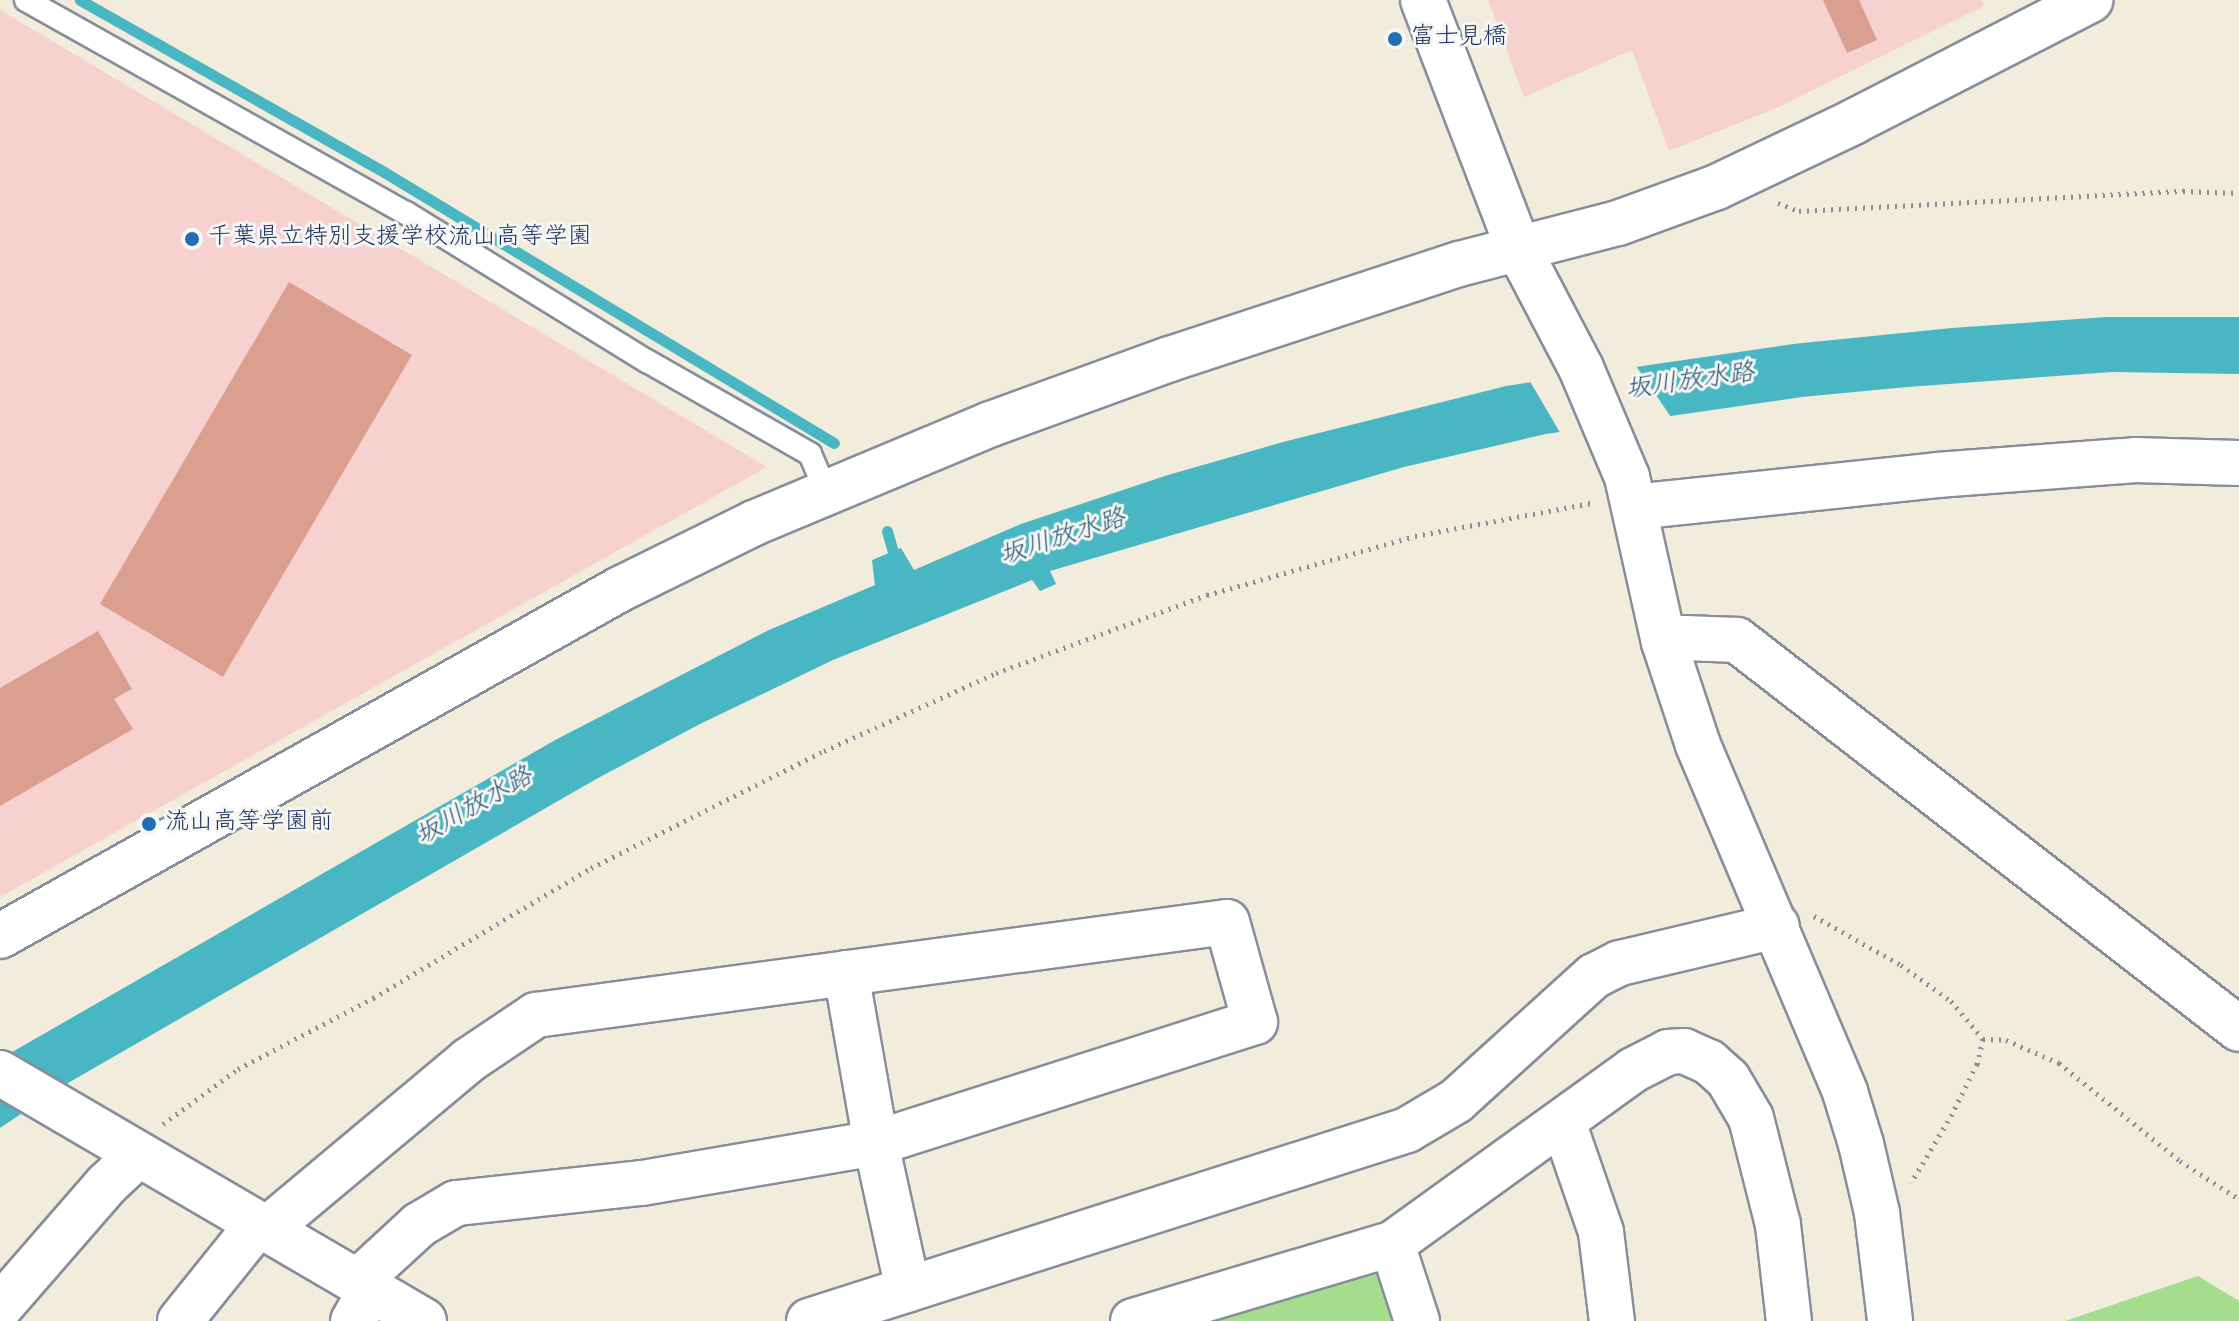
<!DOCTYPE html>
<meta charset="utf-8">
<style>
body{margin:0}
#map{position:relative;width:2239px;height:1321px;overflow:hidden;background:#f1ecdb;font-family:Dekko,"Klee One",sans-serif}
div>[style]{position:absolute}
.built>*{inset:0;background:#f7d0d0}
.green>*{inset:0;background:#a5dc8e}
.water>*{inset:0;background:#49b6c3}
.pier>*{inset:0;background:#f1ecdb}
.stream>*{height:11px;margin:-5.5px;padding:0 5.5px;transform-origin:5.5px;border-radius:5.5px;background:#49b6c3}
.building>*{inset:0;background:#db9f90}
.path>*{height:5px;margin-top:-2.5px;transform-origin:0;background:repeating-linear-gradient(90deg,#868e9c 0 2px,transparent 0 8px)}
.roads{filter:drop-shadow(2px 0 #868e9c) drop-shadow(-2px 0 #868e9c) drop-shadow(0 2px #868e9c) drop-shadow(0 -2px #868e9c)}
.service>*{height:22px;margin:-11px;padding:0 11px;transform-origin:11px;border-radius:11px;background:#fff}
.minor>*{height:44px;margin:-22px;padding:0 22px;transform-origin:22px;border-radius:22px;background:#fff}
.tertiary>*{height:44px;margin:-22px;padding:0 22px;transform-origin:22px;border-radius:22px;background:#fff}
.dots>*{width:22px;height:22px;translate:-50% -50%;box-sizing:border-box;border:4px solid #f6f6f2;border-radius:50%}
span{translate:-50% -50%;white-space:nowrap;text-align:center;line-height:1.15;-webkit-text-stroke:6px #f6f6f2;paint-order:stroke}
.poi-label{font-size:24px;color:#1b2f5e}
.left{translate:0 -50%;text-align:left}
.water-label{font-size:26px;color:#29587c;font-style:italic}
</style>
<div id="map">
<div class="built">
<i style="clip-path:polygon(1488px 0,1981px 0,1984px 6px,1774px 109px,1669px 151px,1632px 50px,1524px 97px)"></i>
<i style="clip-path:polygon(0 10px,767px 467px,0 897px)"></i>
</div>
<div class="green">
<i style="clip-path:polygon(1366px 1267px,1379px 1273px,1394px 1321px,1193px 1321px)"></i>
<i style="clip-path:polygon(2198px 1276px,2239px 1301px,2239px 1321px,2065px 1321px)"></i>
</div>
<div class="water">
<i style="clip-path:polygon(2107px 317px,2239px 317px,2239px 374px,2112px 372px,1907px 387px,1802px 397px,1546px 434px,1404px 467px,1050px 571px,1056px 584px,1040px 591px,1032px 580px,833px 660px,700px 724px,598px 778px,61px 1087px,0 1128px,0 1059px,557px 739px,769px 630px,875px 585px,872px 560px,901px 548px,914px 570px,1021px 524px,1168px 475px,1283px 442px,1506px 386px,1793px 344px,1952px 328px)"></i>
</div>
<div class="pier">
<i style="clip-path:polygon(1634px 363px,1673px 420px,1562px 436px,1528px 378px)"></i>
</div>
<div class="stream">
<i style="left:80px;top:0;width:343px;rotate:29.5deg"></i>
<i style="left:379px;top:169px;width:531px;rotate:31.06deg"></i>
<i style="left:887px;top:531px;width:35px;rotate:74deg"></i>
</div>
<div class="building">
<i style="clip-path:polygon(1823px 0,1859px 0,1877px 40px,1847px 53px)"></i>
<i style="clip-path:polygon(289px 282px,412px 355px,223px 677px,100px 604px)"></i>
<i style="clip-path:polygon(98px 631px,132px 689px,114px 699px,133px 729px,0 806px,0 688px)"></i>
</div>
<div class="path">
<i style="left:1778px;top:203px;width:22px;rotate:21deg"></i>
<i style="left:1799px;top:211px;width:385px;rotate:-3deg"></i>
<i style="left:2183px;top:191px;width:56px;rotate:2deg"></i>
<i style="left:1814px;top:916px;width:100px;rotate:29.4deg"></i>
<i style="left:1901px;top:965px;width:62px;rotate:35.8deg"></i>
<i style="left:1951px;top:1001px;width:50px;rotate:49.9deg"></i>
<i style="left:1983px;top:1039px;width:26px;rotate:103deg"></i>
<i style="left:1977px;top:1064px;width:56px;rotate:116.6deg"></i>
<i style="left:1952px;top:1114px;width:80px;rotate:120.7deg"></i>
<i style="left:1983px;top:1039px;width:23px;rotate:2deg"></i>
<i style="left:2006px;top:1040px;width:58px;rotate:23.5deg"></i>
<i style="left:2059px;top:1063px;width:156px;rotate:39deg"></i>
<i style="left:2180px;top:1161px;width:70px;rotate:32.8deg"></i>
<i style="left:163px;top:1124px;width:93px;rotate:-36.3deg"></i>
<i style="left:238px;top:1069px;width:153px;rotate:-27.7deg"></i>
<i style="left:373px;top:998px;width:254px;rotate:-30.8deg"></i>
<i style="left:591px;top:868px;width:261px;rotate:-26.7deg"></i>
<i style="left:824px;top:751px;width:189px;rotate:-24.4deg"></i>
<i style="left:996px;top:673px;width:225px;rotate:-20.3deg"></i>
<i style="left:1207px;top:595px;width:216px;rotate:-15.8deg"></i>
<i style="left:1415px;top:536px;width:179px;rotate:-10.6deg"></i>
</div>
<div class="roads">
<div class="service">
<i style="left:26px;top:0;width:436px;rotate:29.3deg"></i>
<i style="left:406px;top:213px;width:283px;rotate:31.6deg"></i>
<i style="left:647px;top:361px;width:188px;rotate:29.7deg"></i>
<i style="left:810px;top:454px;width:40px;rotate:66.6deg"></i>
</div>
<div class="minor">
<i style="left:1634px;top:507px;width:305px;rotate:-6deg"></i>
<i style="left:1937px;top:475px;width:199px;rotate:-4.3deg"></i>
<i style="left:2135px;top:460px;width:104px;rotate:1.7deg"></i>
<i style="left:1664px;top:642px;width:21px;rotate:-11deg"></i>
<i style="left:1685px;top:638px;width:52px;rotate:2.2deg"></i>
<i style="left:1737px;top:640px;width:635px;rotate:37.77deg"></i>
<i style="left:846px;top:973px;width:173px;rotate:80deg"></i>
<i style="left:876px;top:1143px;width:150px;rotate:77.7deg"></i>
<i style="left:1563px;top:1122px;width:116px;rotate:70.9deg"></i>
<i style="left:1601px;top:1232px;width:90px;rotate:83deg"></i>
<i style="left:267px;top:1229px;width:263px;rotate:-39.9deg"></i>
<i style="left:469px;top:1060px;width:81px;rotate:-33.9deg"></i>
<i style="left:536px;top:1015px;width:697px;rotate:-7.67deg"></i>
<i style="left:1227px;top:922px;width:104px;rotate:74.4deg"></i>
<i style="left:1255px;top:1022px;width:398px;rotate:162.3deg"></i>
<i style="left:876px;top:1143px;width:238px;rotate:170.3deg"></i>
<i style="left:641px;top:1183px;width:186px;rotate:173.8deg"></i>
<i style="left:456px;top:1203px;width:43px;rotate:149.3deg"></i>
<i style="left:419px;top:1225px;width:84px;rotate:137.4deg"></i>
<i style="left:1392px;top:1244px;width:81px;rotate:72deg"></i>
<i style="left:0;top:1307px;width:162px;rotate:-49deg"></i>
<i style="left:106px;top:1185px;width:44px;rotate:-43.2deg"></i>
<i style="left:180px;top:1321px;width:124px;rotate:-51.2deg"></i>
<i style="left:353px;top:1321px;width:34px;rotate:-60deg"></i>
<i style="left:809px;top:1321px;width:628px;rotate:-17.71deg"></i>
<i style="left:1407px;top:1130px;width:57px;rotate:-30.6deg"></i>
<i style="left:1456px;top:1101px;width:186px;rotate:-42.2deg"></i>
<i style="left:1594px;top:976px;width:29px;rotate:-27deg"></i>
<i style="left:1620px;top:963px;width:161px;rotate:-13.3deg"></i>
<i style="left:1133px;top:1321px;width:270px;rotate:-16.6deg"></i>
<i style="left:1392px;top:1244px;width:297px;rotate:-35.8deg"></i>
<i style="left:1633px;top:1070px;width:39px;rotate:-27deg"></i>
<i style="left:1668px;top:1052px;width:16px;rotate:-4deg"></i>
<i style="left:1684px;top:1051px;width:27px;rotate:24deg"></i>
<i style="left:1709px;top:1062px;width:25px;rotate:42deg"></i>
<i style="left:1728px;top:1079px;width:45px;rotate:59.5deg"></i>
<i style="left:1751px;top:1118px;width:110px;rotate:75.8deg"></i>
<i style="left:1778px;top:1225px;width:97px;rotate:83.5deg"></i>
</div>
<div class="tertiary">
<i style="left:1423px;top:0;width:266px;rotate:69deg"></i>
<i style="left:1518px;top:248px;width:136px;rotate:62.3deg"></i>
<i style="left:1581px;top:368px;width:118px;rotate:67.1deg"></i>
<i style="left:1627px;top:477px;width:169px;rotate:77.4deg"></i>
<i style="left:1664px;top:642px;width:108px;rotate:71.7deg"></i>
<i style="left:1698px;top:745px;width:377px;rotate:67deg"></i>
<i style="left:1845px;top:1092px;width:54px;rotate:72.9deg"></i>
<i style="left:1861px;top:1144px;width:71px;rotate:76.9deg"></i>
<i style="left:1877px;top:1213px;width:109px;rotate:83.1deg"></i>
<i style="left:0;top:936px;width:710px;rotate:-29.23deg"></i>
<i style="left:620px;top:589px;width:149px;rotate:-26.2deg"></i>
<i style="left:754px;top:523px;width:257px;rotate:-22.7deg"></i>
<i style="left:991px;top:424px;width:190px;rotate:-20deg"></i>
<i style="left:1170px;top:359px;width:304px;rotate:-18.2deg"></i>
<i style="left:1459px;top:264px;width:164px;rotate:-14.5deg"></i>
<i style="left:1618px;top:223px;width:105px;rotate:-20deg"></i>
<i style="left:1717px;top:187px;width:151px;rotate:-25.5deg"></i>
<i style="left:1853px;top:122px;width:267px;rotate:-27.2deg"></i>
<i style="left:0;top:1073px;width:491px;rotate:30.3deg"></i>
</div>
</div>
<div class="dots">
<i style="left:1395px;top:39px;background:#1f6fb2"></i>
<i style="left:192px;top:239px;background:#1f6fb2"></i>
<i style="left:149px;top:824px;background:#1f6fb2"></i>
</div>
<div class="poi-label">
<span class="left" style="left:1411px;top:39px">富士見橋</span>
<span class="left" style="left:208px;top:239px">千葉県立特別支援学校流山高等学園</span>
<span class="left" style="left:165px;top:824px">流山高等学園前</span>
</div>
<div class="water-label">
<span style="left:1690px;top:383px;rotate:-8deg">坂川放水路</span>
<span style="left:1063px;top:539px;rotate:-18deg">坂川放水路</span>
<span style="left:475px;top:808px;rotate:-30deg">坂川放水路</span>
</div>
</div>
